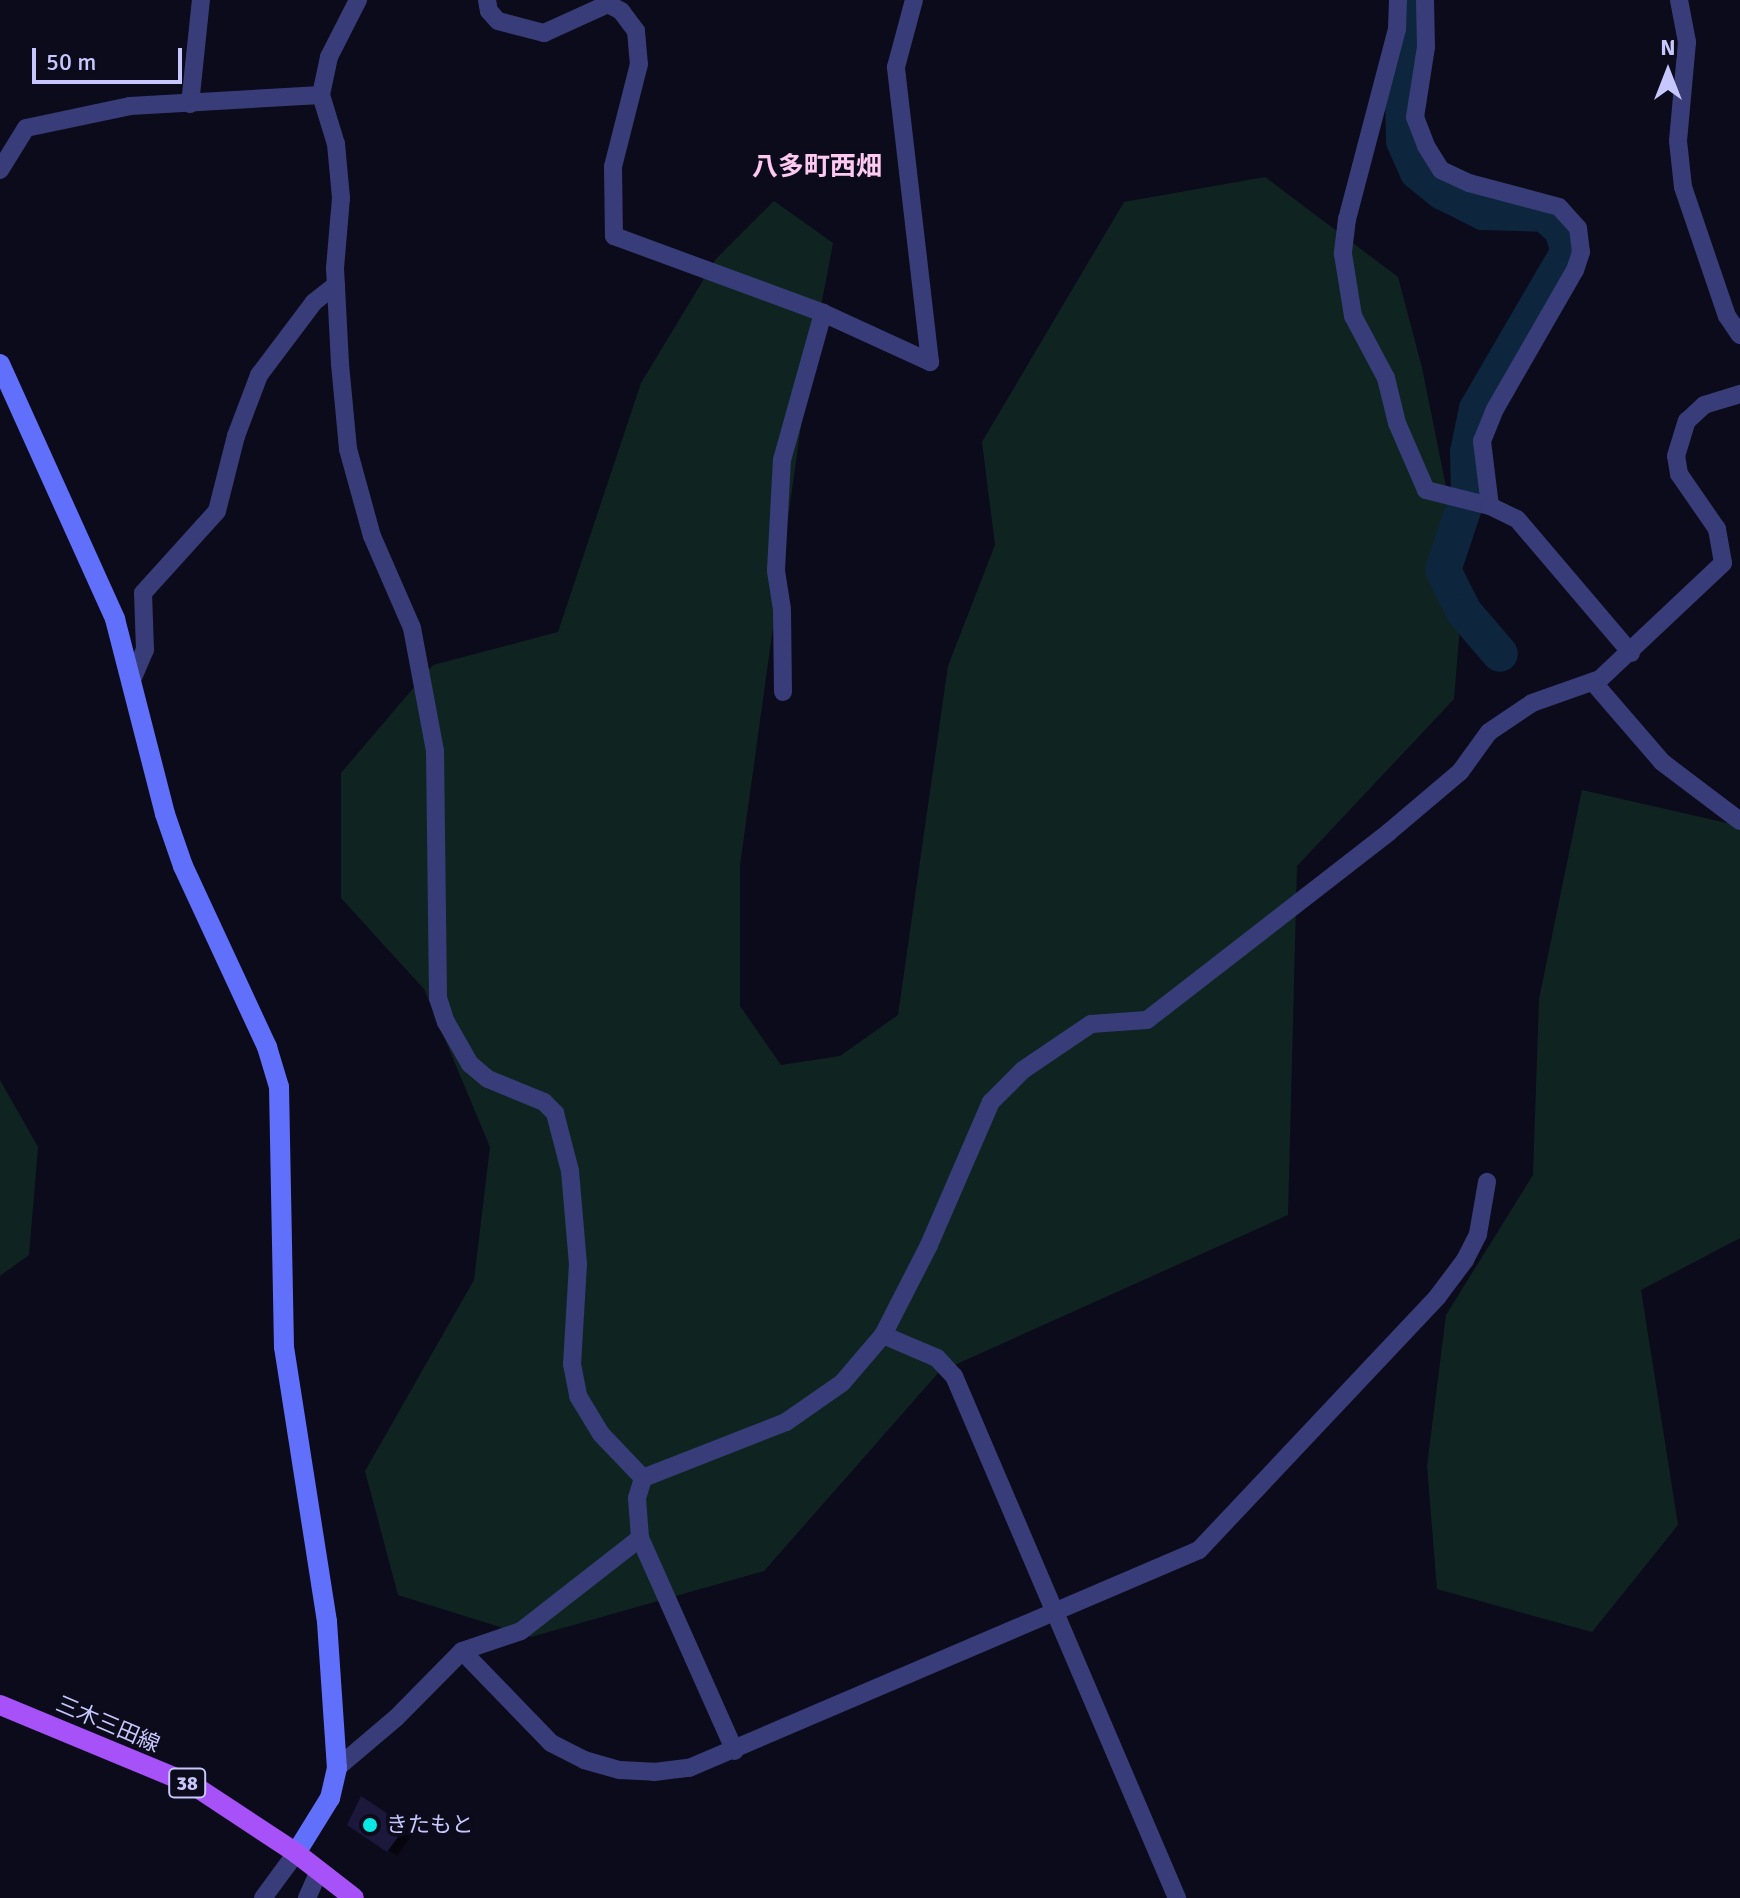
<!DOCTYPE html>
<meta charset="utf-8">
<style>
body{margin:0}
#map{position:relative;width:1740px;height:1898px;overflow:hidden;background:#0c0b1b;font-family:Signika,"Noto Sans JP",sans-serif}
div>[style]{position:absolute}
.green>*{inset:0;background:#0f2421}
.shadow>*{inset:0;background:#0007}
.river>*{height:36px;margin:-18px;padding:0 18px;transform-origin:18px;border-radius:18px;background:#0d263e}
.building>*{inset:0;background:#1b183b}
.street>*{height:18px;margin:-9px;padding:0 9px;transform-origin:9px;border-radius:9px;background:#383d79}
.secondary>*{height:20px;margin:-10px;padding:0 10px;transform-origin:10px;border-radius:10px;background:#6170fa}
.primary>*{height:20px;margin:-10px;padding:0 10px;transform-origin:10px;border-radius:10px;background:#a752f9}
.dots>*{width:22px;height:22px;translate:-50% -50%;box-sizing:border-box;border:4px solid #0c0b1b;border-radius:50%}
span{translate:-50% -50%;white-space:nowrap;text-align:center;line-height:1.15;-webkit-text-stroke:7px #0c0b1b;paint-order:stroke}
.shield-label span{padding:2px 6px;background:#0c0b1b;border:2px solid;border-radius:6px;-webkit-text-stroke-width:0}
.shield-label{font-size:20px;color:#c7c7fd;font-weight:700}
.street-label{font-size:22px;color:#c7c7fd}
.poi-label{font-size:22px;color:#c7c7fd}
.left{translate:0 -50%;text-align:left}
.quarter-label{font-size:26px;color:#fdc9f0;font-weight:700}
.north{position:absolute;left:1628px;top:32px;width:80px;height:80px;-webkit-text-stroke:6px #0c0b1b;paint-order:stroke;rotate:0deg;font-size:22px;font-weight:700;line-height:32px;text-align:center;color:#c7c7fd}
.north::after{content:'';display:block;margin:auto;width:28px;height:36px;background:#c7c7fd;clip-path:polygon(50% 0,100% 100%,50% 72%,0 100%)}
.scale{position:absolute;left:32px;top:48px;width:150px;height:36px;box-sizing:border-box;border:4px solid #c7c7fd;border-top:0;padding-left:10px;font-size:24px;line-height:28px;white-space:nowrap;color:#c7c7fd;-webkit-text-stroke:6px #0c0b1b;paint-order:stroke}
</style>
<div id="map">
<div class="green">
<i style="clip-path:polygon(1265px 177px,1398px 277px,1422px 368px,1464px 576px,1454px 699px,1297px 866px,1288px 1215px,939px 1372px,764px 1571px,531px 1637px,398px 1595px,365px 1471px,474px 1280px,490px 1147px,424px 989px,341px 898px,341px 773px,433px 665px,558px 632px,641px 383px,716px 259px,774px 201px,833px 243px,808px 375px,740px 865px,740px 1006px,781px 1065px,840px 1056px,898px 1015px,948px 666px,995px 545px,982px 442px,1124px 202px)"></i>
<i style="clip-path:polygon(1582px 790px,1740px 826px,1740px 1238px,1641px 1290px,1678px 1525px,1592px 1632px,1437px 1589px,1427px 1466px,1446px 1315px,1533px 1175px,1539px 999px)"></i>
<i style="clip-path:polygon(0 1080px,38px 1147px,29px 1255px,0 1276px)"></i>
</div>
<div class="shadow">
<i style="clip-path:polygon(362px 1799px,414px 1832px,397px 1856px,350px 1825px)"></i>
</div>
<div class="river">
<i style="left:1409px;top:0;width:25px;rotate:85deg"></i>
<i style="left:1411px;top:25px;width:68px;rotate:96.7deg"></i>
<i style="left:1403px;top:93px;width:48px;rotate:88.8deg"></i>
<i style="left:1404px;top:141px;width:34px;rotate:66deg"></i>
<i style="left:1418px;top:172px;width:32px;rotate:39deg"></i>
<i style="left:1443px;top:192px;width:45px;rotate:26.6deg"></i>
<i style="left:1483px;top:212px;width:62px;rotate:1.8deg"></i>
<i style="left:1545px;top:214px;width:23px;rotate:43deg"></i>
<i style="left:1562px;top:230px;width:22px;rotate:72deg"></i>
<i style="left:1569px;top:251px;width:183px;rotate:120.2deg"></i>
<i style="left:1477px;top:409px;width:44px;rotate:101.8deg"></i>
<i style="left:1468px;top:452px;width:40px;rotate:88.6deg"></i>
<i style="left:1469px;top:492px;width:82px;rotate:108.4deg"></i>
<i style="left:1443px;top:570px;width:47px;rotate:63.4deg"></i>
<i style="left:1464px;top:612px;width:55px;rotate:49.4deg"></i>
</div>
<div class="building">
<i style="clip-path:polygon(361px 1796px,406px 1826px,387px 1852px,347px 1825px)"></i>
</div>
<div class="street">
<i style="left:358px;top:0;width:64px;rotate:117deg"></i>
<i style="left:329px;top:57px;width:39px;rotate:102deg"></i>
<i style="left:321px;top:95px;width:51px;rotate:73deg"></i>
<i style="left:336px;top:144px;width:54px;rotate:84.7deg"></i>
<i style="left:341px;top:198px;width:70px;rotate:94.9deg"></i>
<i style="left:335px;top:268px;width:96px;rotate:87deg"></i>
<i style="left:340px;top:364px;width:85px;rotate:84.6deg"></i>
<i style="left:348px;top:449px;width:90px;rotate:74.6deg"></i>
<i style="left:372px;top:536px;width:100px;rotate:66.5deg"></i>
<i style="left:412px;top:628px;width:125px;rotate:79.4deg"></i>
<i style="left:435px;top:751px;width:247px;rotate:89.3deg"></i>
<i style="left:438px;top:998px;width:25px;rotate:72deg"></i>
<i style="left:446px;top:1022px;width:48px;rotate:60.3deg"></i>
<i style="left:470px;top:1064px;width:23px;rotate:40deg"></i>
<i style="left:488px;top:1079px;width:61px;rotate:22.3deg"></i>
<i style="left:544px;top:1102px;width:16px;rotate:45deg"></i>
<i style="left:555px;top:1113px;width:60px;rotate:75.5deg"></i>
<i style="left:570px;top:1171px;width:93px;rotate:85.1deg"></i>
<i style="left:578px;top:1264px;width:100px;rotate:93.4deg"></i>
<i style="left:572px;top:1364px;width:33px;rotate:79deg"></i>
<i style="left:578px;top:1396px;width:44px;rotate:58.8deg"></i>
<i style="left:601px;top:1434px;width:61px;rotate:46.3deg"></i>
<i style="left:487px;top:0;width:11px;rotate:80deg"></i>
<i style="left:489px;top:11px;width:13px;rotate:48deg"></i>
<i style="left:498px;top:21px;width:48px;rotate:14.6deg"></i>
<i style="left:544px;top:33px;width:70px;rotate:-24.4deg"></i>
<i style="left:608px;top:4px;width:15px;rotate:28deg"></i>
<i style="left:621px;top:11px;width:25px;rotate:53deg"></i>
<i style="left:636px;top:31px;width:33px;rotate:85deg"></i>
<i style="left:639px;top:64px;width:106px;rotate:104.2deg"></i>
<i style="left:613px;top:167px;width:69px;rotate:89.2deg"></i>
<i style="left:614px;top:236px;width:223px;rotate:20.2deg"></i>
<i style="left:823px;top:313px;width:118px;rotate:24.6deg"></i>
<i style="left:930px;top:362px;width:297px;rotate:-96.6deg"></i>
<i style="left:896px;top:67px;width:69px;rotate:-75deg"></i>
<i style="left:1398px;top:0;width:29px;rotate:92deg"></i>
<i style="left:1397px;top:29px;width:196px;rotate:104.7deg"></i>
<i style="left:1347px;top:219px;width:35px;rotate:97deg"></i>
<i style="left:1343px;top:254px;width:63px;rotate:80.8deg"></i>
<i style="left:1353px;top:316px;width:70px;rotate:62deg"></i>
<i style="left:1386px;top:378px;width:46px;rotate:76.3deg"></i>
<i style="left:1397px;top:423px;width:73px;rotate:66.6deg"></i>
<i style="left:1426px;top:490px;width:66px;rotate:14deg"></i>
<i style="left:1425px;top:0;width:47px;rotate:88.8deg"></i>
<i style="left:1426px;top:47px;width:71px;rotate:98.9deg"></i>
<i style="left:1415px;top:117px;width:31px;rotate:69deg"></i>
<i style="left:1426px;top:146px;width:28px;rotate:58deg"></i>
<i style="left:1441px;top:170px;width:31px;rotate:25deg"></i>
<i style="left:1469px;top:183px;width:93px;rotate:14.9deg"></i>
<i style="left:1559px;top:207px;width:28px;rotate:48deg"></i>
<i style="left:1578px;top:228px;width:24px;rotate:83deg"></i>
<i style="left:1581px;top:252px;width:19px;rotate:108deg"></i>
<i style="left:1575px;top:270px;width:160px;rotate:119.9deg"></i>
<i style="left:1495px;top:409px;width:35px;rotate:112deg"></i>
<i style="left:1482px;top:441px;width:65px;rotate:83deg"></i>
<i style="left:1490px;top:506px;width:30px;rotate:26deg"></i>
<i style="left:1517px;top:519px;width:176px;rotate:49.6deg"></i>
<i style="left:1679px;top:0;width:43px;rotate:79.2deg"></i>
<i style="left:1687px;top:42px;width:99px;rotate:95.2deg"></i>
<i style="left:1678px;top:141px;width:46px;rotate:83.8deg"></i>
<i style="left:1683px;top:187px;width:136px;rotate:71.2deg"></i>
<i style="left:1727px;top:316px;width:23px;rotate:56deg"></i>
<i style="left:190px;top:104px;width:105px;rotate:-84deg"></i>
<i style="left:0;top:170px;width:49px;rotate:-58.2deg"></i>
<i style="left:26px;top:128px;width:106px;rotate:-11.9deg"></i>
<i style="left:130px;top:106px;width:191px;rotate:-3.3deg"></i>
<i style="left:132px;top:680px;width:33px;rotate:-67deg"></i>
<i style="left:145px;top:650px;width:57px;rotate:-92deg"></i>
<i style="left:143px;top:593px;width:110px;rotate:-47.9deg"></i>
<i style="left:217px;top:511px;width:77px;rotate:-75.8deg"></i>
<i style="left:236px;top:436px;width:65px;rotate:-69.3deg"></i>
<i style="left:259px;top:375px;width:91px;rotate:-53deg"></i>
<i style="left:314px;top:302px;width:28px;rotate:-38deg"></i>
<i style="left:1593px;top:682px;width:106px;rotate:49.2deg"></i>
<i style="left:1662px;top:762px;width:98px;rotate:37.1deg"></i>
<i style="left:783px;top:692px;width:83px;rotate:-90.7deg"></i>
<i style="left:782px;top:609px;width:39px;rotate:-99deg"></i>
<i style="left:776px;top:570px;width:110px;rotate:-86.9deg"></i>
<i style="left:782px;top:460px;width:153px;rotate:-74.4deg"></i>
<i style="left:883px;top:1335px;width:59px;rotate:23.1deg"></i>
<i style="left:937px;top:1358px;width:25px;rotate:47deg"></i>
<i style="left:954px;top:1376px;width:568px;rotate:66.87deg"></i>
<i style="left:643px;top:1478px;width:154px;rotate:-21.4deg"></i>
<i style="left:786px;top:1422px;width:68px;rotate:-34.9deg"></i>
<i style="left:842px;top:1383px;width:63px;rotate:-49.5deg"></i>
<i style="left:883px;top:1335px;width:101px;rotate:-62.9deg"></i>
<i style="left:929px;top:1245px;width:156px;rotate:-66.6deg"></i>
<i style="left:991px;top:1102px;width:45px;rotate:-45deg"></i>
<i style="left:1023px;top:1070px;width:82px;rotate:-34.1deg"></i>
<i style="left:1091px;top:1024px;width:56px;rotate:-4.1deg"></i>
<i style="left:1147px;top:1020px;width:306px;rotate:-37.8deg"></i>
<i style="left:1389px;top:832px;width:93px;rotate:-40.2deg"></i>
<i style="left:1460px;top:772px;width:49px;rotate:-54.1deg"></i>
<i style="left:1489px;top:732px;width:52px;rotate:-34deg"></i>
<i style="left:1532px;top:703px;width:72px;rotate:-19.4deg"></i>
<i style="left:1600px;top:679px;width:169px;rotate:-43.3deg"></i>
<i style="left:1723px;top:563px;width:35px;rotate:-100deg"></i>
<i style="left:1717px;top:529px;width:67px;rotate:-124.6deg"></i>
<i style="left:1679px;top:474px;width:18px;rotate:-99deg"></i>
<i style="left:1676px;top:456px;width:37px;rotate:-73deg"></i>
<i style="left:1687px;top:421px;width:23px;rotate:-43deg"></i>
<i style="left:1704px;top:405px;width:38px;rotate:-17deg"></i>
<i style="left:640px;top:1538px;width:233px;rotate:66deg"></i>
<i style="left:462px;top:1651px;width:128px;rotate:45.9deg"></i>
<i style="left:551px;top:1743px;width:37px;rotate:27deg"></i>
<i style="left:584px;top:1760px;width:37px;rotate:16deg"></i>
<i style="left:620px;top:1770px;width:34px;rotate:3deg"></i>
<i style="left:654px;top:1772px;width:35px;rotate:-7deg"></i>
<i style="left:689px;top:1768px;width:555px;rotate:-23.14deg"></i>
<i style="left:1199px;top:1550px;width:349px;rotate:-46.7deg"></i>
<i style="left:1438px;top:1296px;width:45px;rotate:-53.1deg"></i>
<i style="left:1465px;top:1260px;width:29px;rotate:-63deg"></i>
<i style="left:1478px;top:1234px;width:53px;rotate:-80.2deg"></i>
<i style="left:337px;top:1768px;width:77px;rotate:-40.3deg"></i>
<i style="left:396px;top:1718px;width:94px;rotate:-45.4deg"></i>
<i style="left:462px;top:1651px;width:62px;rotate:-18.7deg"></i>
<i style="left:521px;top:1631px;width:151px;rotate:-38deg"></i>
<i style="left:640px;top:1538px;width:40px;rotate:-94.3deg"></i>
<i style="left:637px;top:1498px;width:21px;rotate:-73deg"></i>
<i style="left:263px;top:1898px;width:56px;rotate:-53.7deg"></i>
<i style="left:307px;top:1898px;width:30px;rotate:-66deg"></i>
</div>
<div class="secondary">
<i style="left:0;top:364px;width:280px;rotate:65.7deg"></i>
<i style="left:115px;top:619px;width:201px;rotate:75.6deg"></i>
<i style="left:165px;top:814px;width:55px;rotate:70.9deg"></i>
<i style="left:183px;top:866px;width:200px;rotate:65.1deg"></i>
<i style="left:267px;top:1047px;width:42px;rotate:73.3deg"></i>
<i style="left:279px;top:1087px;width:260px;rotate:88.9deg"></i>
<i style="left:284px;top:1347px;width:278px;rotate:81.1deg"></i>
<i style="left:327px;top:1622px;width:146px;rotate:86.1deg"></i>
<i style="left:337px;top:1768px;width:31px;rotate:103deg"></i>
<i style="left:330px;top:1798px;width:65px;rotate:121.7deg"></i>
</div>
<div class="primary">
<i style="left:0;top:1705px;width:209px;rotate:22.5deg"></i>
<i style="left:193px;top:1785px;width:123px;rotate:33.4deg"></i>
<i style="left:296px;top:1853px;width:73px;rotate:37.8deg"></i>
</div>
<div class="dots">
<i style="left:370px;top:1825px;background:#08e9e4"></i>
</div>
<div class="shield-label">
<span style="left:187px;top:1783px">38</span>
</div>
<div class="street-label">
<span style="left:108px;top:1724px;rotate:23deg">三木三田線</span>
</div>
<div class="poi-label">
<span class="left" style="left:386px;top:1825px">きたもと</span>
</div>
<div class="quarter-label">
<span style="left:817px;top:168px">八多町西畑</span>
</div>
<div class="north">N</div>
<div class="scale">50 m</div>
</div>
